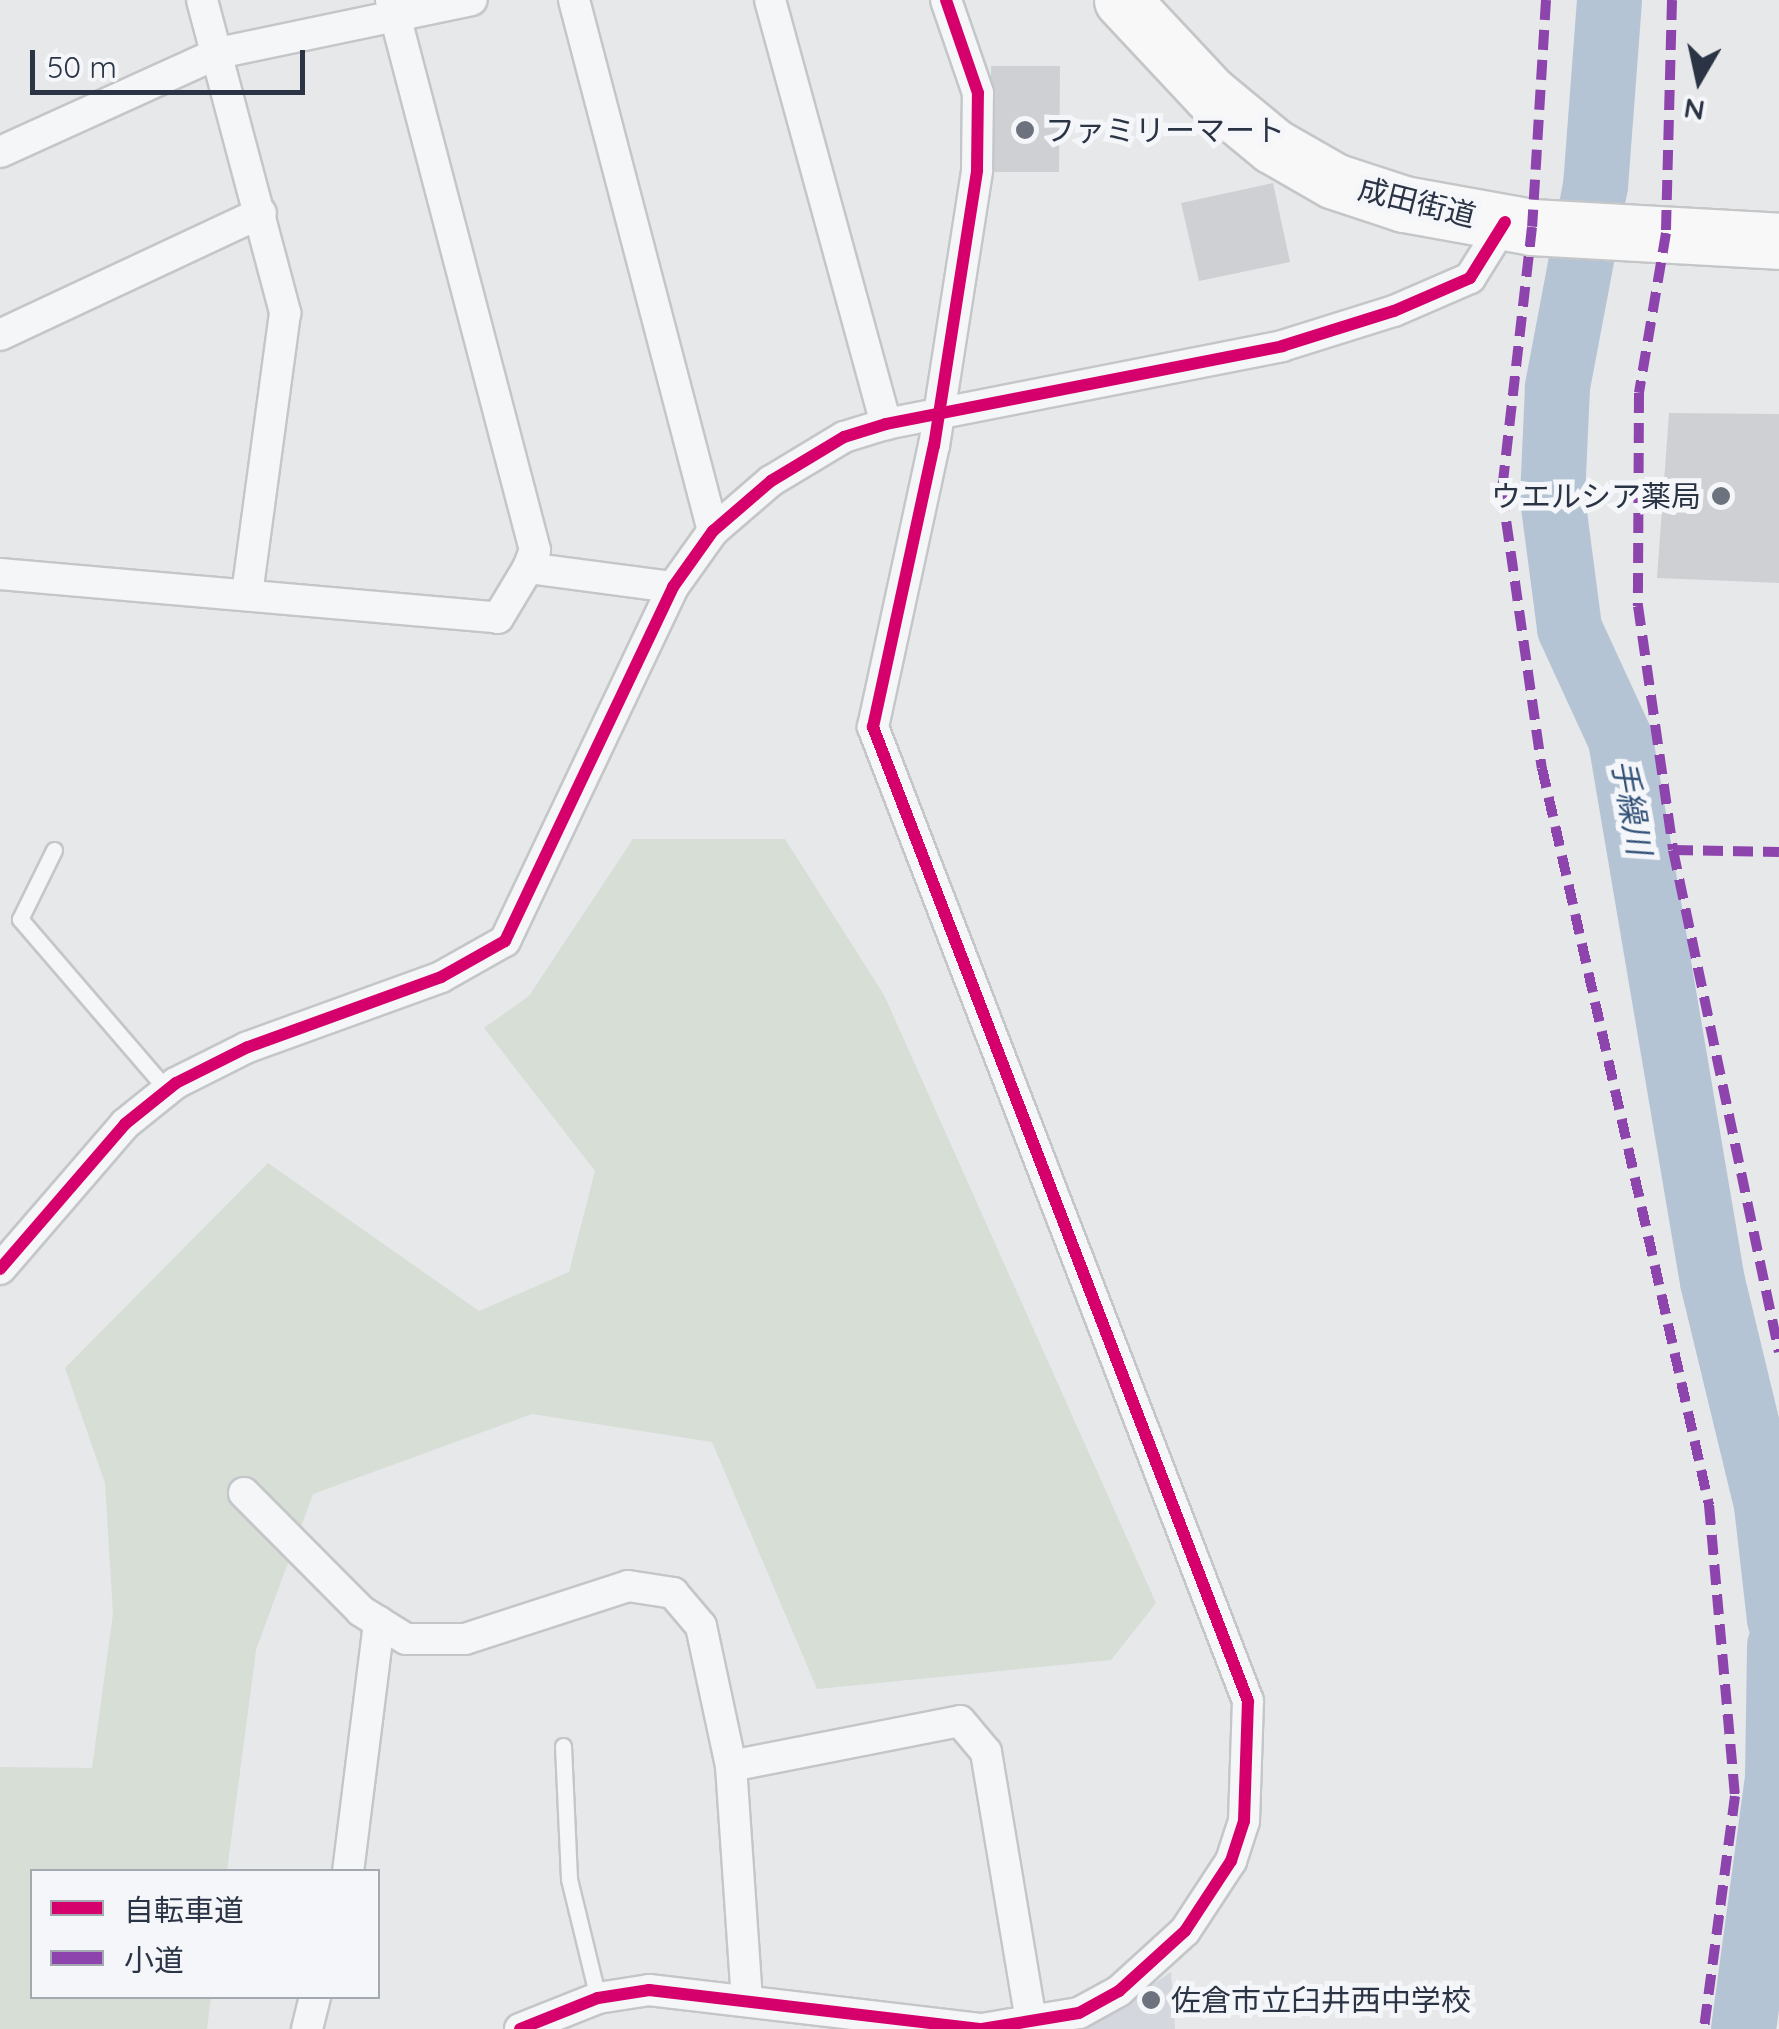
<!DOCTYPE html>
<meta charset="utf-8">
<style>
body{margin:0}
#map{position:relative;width:1779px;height:2029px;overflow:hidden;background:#e6e8ea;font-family:Quicksand,"Noto Sans JP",sans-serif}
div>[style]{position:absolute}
.built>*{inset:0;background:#d4d7dd}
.green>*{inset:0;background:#d6ded6}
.river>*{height:65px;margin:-32.5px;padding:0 32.5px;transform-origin:32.5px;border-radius:32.5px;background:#b4c4d5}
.building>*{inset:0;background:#ced0d3}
.roads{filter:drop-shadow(2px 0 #c4c6c8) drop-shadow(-2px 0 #c4c6c8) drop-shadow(0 2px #c4c6c8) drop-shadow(0 -2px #c4c6c8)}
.lane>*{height:15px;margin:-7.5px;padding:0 7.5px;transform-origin:7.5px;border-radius:7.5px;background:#f5f6f7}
.street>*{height:30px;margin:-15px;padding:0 15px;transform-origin:15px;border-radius:15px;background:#f5f6f7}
.highway>*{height:55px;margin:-27.5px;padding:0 27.5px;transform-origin:27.5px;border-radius:27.5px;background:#f8f8f8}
.quiet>*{height:10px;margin-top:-5px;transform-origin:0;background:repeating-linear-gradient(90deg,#8e44ad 0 20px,transparent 0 30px)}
.cycleway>*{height:12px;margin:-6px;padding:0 6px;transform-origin:6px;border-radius:6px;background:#d6006c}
.dots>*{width:28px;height:28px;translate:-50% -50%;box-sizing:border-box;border:5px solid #f4f6f9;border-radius:50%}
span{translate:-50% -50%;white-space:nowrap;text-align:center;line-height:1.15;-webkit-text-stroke:10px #f4f6f9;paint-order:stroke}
.poi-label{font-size:30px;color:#2b3445}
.left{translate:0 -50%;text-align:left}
.right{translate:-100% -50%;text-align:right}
.street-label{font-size:30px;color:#2b3445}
.water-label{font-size:32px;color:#34527a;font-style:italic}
.legend{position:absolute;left:30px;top:1869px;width:350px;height:130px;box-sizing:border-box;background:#f4f6f9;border:2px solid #a4a8b1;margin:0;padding:12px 18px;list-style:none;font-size:30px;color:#2b3445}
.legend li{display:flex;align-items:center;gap:20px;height:50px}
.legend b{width:50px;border:2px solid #a4a8b1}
.north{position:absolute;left:1649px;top:30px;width:100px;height:100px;-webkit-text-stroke:8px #f4f6f9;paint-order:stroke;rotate:189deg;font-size:28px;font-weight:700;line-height:40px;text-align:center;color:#2b3445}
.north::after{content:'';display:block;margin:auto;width:35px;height:45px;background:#2b3445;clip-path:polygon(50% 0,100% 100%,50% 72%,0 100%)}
.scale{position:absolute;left:30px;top:50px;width:275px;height:45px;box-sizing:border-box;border:5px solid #2b3445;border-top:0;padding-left:12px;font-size:30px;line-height:35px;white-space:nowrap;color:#2b3445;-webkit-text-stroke:8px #f4f6f9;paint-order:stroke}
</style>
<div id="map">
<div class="built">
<i style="clip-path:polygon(1171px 1972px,1175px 2029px,1087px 2029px)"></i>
</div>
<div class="green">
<i style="clip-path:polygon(633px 839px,785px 839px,884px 995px,1156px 1603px,1111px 1660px,817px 1689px,712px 1442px,532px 1414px,313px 1494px,256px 1650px,227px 1871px,32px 1872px,32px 1996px,211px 1997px,207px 2029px,0 2029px,0 1767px,92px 1768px,113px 1614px,105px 1483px,65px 1368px,268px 1163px,479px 1311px,569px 1272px,595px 1171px,484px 1028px,529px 996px)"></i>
</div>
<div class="river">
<i style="left:1609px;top:0;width:186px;rotate:94.3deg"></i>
<i style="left:1595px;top:185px;width:206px;rotate:100.7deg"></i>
<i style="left:1557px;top:387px;width:111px;rotate:92.6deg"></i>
<i style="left:1552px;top:498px;width:131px;rotate:82.5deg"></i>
<i style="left:1569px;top:628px;width:122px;rotate:65.3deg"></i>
<i style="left:1620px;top:739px;width:550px;rotate:80.37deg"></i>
<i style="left:1712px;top:1281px;width:230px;rotate:76.4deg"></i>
<i style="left:1766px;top:1505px;width:115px;rotate:83.5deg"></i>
<i style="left:1743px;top:2029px;width:254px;rotate:-82.3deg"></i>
<i style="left:1777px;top:1777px;width:132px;rotate:-89.1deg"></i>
</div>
<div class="building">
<i style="clip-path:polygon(991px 66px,1060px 66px,1059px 172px,991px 172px)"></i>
<i style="clip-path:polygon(1273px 183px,1290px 262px,1199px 281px,1181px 203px)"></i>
<i style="clip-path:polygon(1669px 413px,1779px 414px,1779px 583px,1657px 578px)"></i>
</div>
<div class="roads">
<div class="lane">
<i style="left:54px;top:850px;width:77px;rotate:116.2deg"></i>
<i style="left:20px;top:919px;width:225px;rotate:49.3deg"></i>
<i style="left:563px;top:1746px;width:133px;rotate:87.4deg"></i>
<i style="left:569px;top:1879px;width:122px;rotate:76.3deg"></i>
</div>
<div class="street">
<i style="left:202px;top:0;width:324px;rotate:75.1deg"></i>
<i style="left:285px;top:313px;width:284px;rotate:97.7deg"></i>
<i style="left:391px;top:0;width:569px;rotate:75.33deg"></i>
<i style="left:535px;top:550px;width:19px;rotate:111deg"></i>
<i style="left:574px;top:0;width:549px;rotate:75.33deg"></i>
<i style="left:770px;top:0;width:440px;rotate:74.7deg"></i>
<i style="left:0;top:152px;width:239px;rotate:-24.4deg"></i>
<i style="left:218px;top:53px;width:259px;rotate:-11.8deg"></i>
<i style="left:0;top:335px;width:288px;rotate:-25.1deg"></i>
<i style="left:0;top:574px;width:500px;rotate:5deg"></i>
<i style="left:498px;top:618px;width:58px;rotate:-59deg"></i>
<i style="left:528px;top:568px;width:146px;rotate:7.5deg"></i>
<i style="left:0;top:1269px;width:191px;rotate:-49.2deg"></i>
<i style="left:125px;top:1124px;width:65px;rotate:-38.8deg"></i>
<i style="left:176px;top:1083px;width:80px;rotate:-26.6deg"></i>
<i style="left:248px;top:1047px;width:205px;rotate:-19.9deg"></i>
<i style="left:441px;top:977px;width:73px;rotate:-29.4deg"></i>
<i style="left:505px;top:941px;width:392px;rotate:-64.6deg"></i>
<i style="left:673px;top:587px;width:69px;rotate:-54.5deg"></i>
<i style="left:713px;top:531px;width:77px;rotate:-40.8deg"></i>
<i style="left:771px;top:481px;width:85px;rotate:-31.1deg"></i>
<i style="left:844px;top:437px;width:44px;rotate:-17.2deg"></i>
<i style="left:886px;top:424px;width:404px;rotate:-11.1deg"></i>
<i style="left:1282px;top:346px;width:117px;rotate:-17.4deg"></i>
<i style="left:1394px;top:311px;width:83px;rotate:-23.5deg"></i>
<i style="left:1470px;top:278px;width:66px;rotate:-58deg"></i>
<i style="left:244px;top:1493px;width:166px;rotate:45.2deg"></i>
<i style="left:361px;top:1611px;width:53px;rotate:31.9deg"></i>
<i style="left:406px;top:1639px;width:59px"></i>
<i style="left:465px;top:1639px;width:171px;rotate:-18deg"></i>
<i style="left:628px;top:1586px;width:46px;rotate:8.8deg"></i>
<i style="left:673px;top:1593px;width:43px;rotate:49.7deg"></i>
<i style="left:701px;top:1626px;width:143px;rotate:77.9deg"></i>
<i style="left:731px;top:1766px;width:234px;rotate:86.1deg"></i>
<i style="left:731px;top:1766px;width:233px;rotate:-11.1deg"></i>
<i style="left:960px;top:1721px;width:40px;rotate:50deg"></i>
<i style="left:986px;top:1752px;width:274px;rotate:80.5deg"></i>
<i style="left:348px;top:1872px;width:252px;rotate:-82.9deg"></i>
<i style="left:307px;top:2029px;width:34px;rotate:-76deg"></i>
<i style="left:520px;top:2029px;width:84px;rotate:-21.7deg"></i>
<i style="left:598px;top:1998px;width:52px;rotate:-8.9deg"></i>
<i style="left:649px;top:1990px;width:335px;rotate:6.7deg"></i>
<i style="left:982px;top:2029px;width:98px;rotate:-9.4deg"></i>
<i style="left:1079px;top:2013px;width:46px;rotate:-28.8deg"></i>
<i style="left:1119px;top:1991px;width:89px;rotate:-42.3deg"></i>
<i style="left:1185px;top:1931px;width:84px;rotate:-56.7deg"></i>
<i style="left:1231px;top:1861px;width:42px;rotate:-72deg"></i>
<i style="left:1244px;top:1821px;width:120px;rotate:-88.1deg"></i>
<i style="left:1248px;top:1701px;width:1044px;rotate:-111.06deg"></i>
<i style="left:873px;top:727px;width:288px;rotate:-77.8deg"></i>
<i style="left:934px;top:446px;width:279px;rotate:-81.1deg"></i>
<i style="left:977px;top:170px;width:77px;rotate:-89.3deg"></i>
<i style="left:978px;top:93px;width:98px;rotate:-109deg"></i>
</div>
<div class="highway">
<i style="left:1122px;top:0;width:129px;rotate:46.9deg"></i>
<i style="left:1210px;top:94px;width:82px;rotate:39.5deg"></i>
<i style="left:1273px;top:146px;width:70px;rotate:29.8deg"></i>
<i style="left:1334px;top:181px;width:74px;rotate:18.2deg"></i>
<i style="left:1404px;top:204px;width:130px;rotate:10.2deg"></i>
<i style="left:1532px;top:227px;width:247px;rotate:3.2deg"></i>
</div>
</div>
<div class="quiet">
<i style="left:1546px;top:0;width:227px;rotate:93.5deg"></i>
<i style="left:1532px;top:227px;width:267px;rotate:96.5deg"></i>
<i style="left:1502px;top:492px;width:279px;rotate:81.8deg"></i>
<i style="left:1542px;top:768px;width:756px;rotate:77.23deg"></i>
<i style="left:1709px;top:1505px;width:292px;rotate:84.9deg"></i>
<i style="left:1735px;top:1796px;width:235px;rotate:97.6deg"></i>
<i style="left:1672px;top:0;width:233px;rotate:91.5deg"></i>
<i style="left:1666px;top:233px;width:162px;rotate:99.6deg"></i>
<i style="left:1639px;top:393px;width:213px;rotate:90.3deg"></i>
<i style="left:1638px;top:606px;width:246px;rotate:81.8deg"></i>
<i style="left:1673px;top:850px;width:513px;rotate:78.08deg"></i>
<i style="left:1673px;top:850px;width:106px;rotate:1.1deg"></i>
</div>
<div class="cycleway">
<i style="left:0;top:1269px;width:191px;rotate:-49.2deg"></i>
<i style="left:125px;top:1124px;width:65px;rotate:-38.8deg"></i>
<i style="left:176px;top:1083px;width:80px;rotate:-26.6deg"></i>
<i style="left:248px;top:1047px;width:205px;rotate:-19.9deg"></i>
<i style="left:441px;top:977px;width:73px;rotate:-29.4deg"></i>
<i style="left:505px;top:941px;width:392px;rotate:-64.6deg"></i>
<i style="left:673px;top:587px;width:69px;rotate:-54.5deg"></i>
<i style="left:713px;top:531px;width:77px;rotate:-40.8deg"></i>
<i style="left:771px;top:481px;width:85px;rotate:-31.1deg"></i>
<i style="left:844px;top:437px;width:44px;rotate:-17.2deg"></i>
<i style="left:886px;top:424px;width:404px;rotate:-11.1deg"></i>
<i style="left:1282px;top:346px;width:117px;rotate:-17.4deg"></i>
<i style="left:1394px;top:311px;width:83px;rotate:-23.5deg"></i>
<i style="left:1470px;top:278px;width:66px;rotate:-58deg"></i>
<i style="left:520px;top:2029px;width:84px;rotate:-21.7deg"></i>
<i style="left:598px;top:1998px;width:52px;rotate:-8.9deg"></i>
<i style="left:649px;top:1990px;width:335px;rotate:6.7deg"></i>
<i style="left:982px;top:2029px;width:98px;rotate:-9.4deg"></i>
<i style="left:1079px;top:2013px;width:46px;rotate:-28.8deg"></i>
<i style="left:1119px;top:1991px;width:89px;rotate:-42.3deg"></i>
<i style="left:1185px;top:1931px;width:84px;rotate:-56.7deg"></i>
<i style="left:1231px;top:1861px;width:42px;rotate:-72deg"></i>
<i style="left:1244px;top:1821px;width:120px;rotate:-88.1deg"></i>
<i style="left:1248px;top:1701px;width:1044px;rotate:-111.06deg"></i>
<i style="left:873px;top:727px;width:288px;rotate:-77.8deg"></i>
<i style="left:934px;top:446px;width:279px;rotate:-81.1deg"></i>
<i style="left:977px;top:170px;width:77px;rotate:-89.3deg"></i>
<i style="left:978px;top:93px;width:98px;rotate:-109deg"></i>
</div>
<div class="dots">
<i style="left:1025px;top:130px;background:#6c737f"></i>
<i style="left:1721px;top:496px;background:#6c737f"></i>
<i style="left:1151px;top:2000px;background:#6c737f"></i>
</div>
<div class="poi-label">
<span class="left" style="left:1045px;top:130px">ファミリーマート</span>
<span class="right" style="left:1701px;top:496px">ウエルシア薬局</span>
<span class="left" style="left:1171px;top:2000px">佐倉市立臼井西中学校</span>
</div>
<div class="street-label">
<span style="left:1417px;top:202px;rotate:14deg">成田街道</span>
</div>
<div class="water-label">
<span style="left:1632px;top:807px;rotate:80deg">手繰川</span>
</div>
<ul class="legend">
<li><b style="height:12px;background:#d6006c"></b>自転車道</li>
<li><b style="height:12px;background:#8e44ad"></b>小道</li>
</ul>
<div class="north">N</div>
<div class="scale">50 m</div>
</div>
